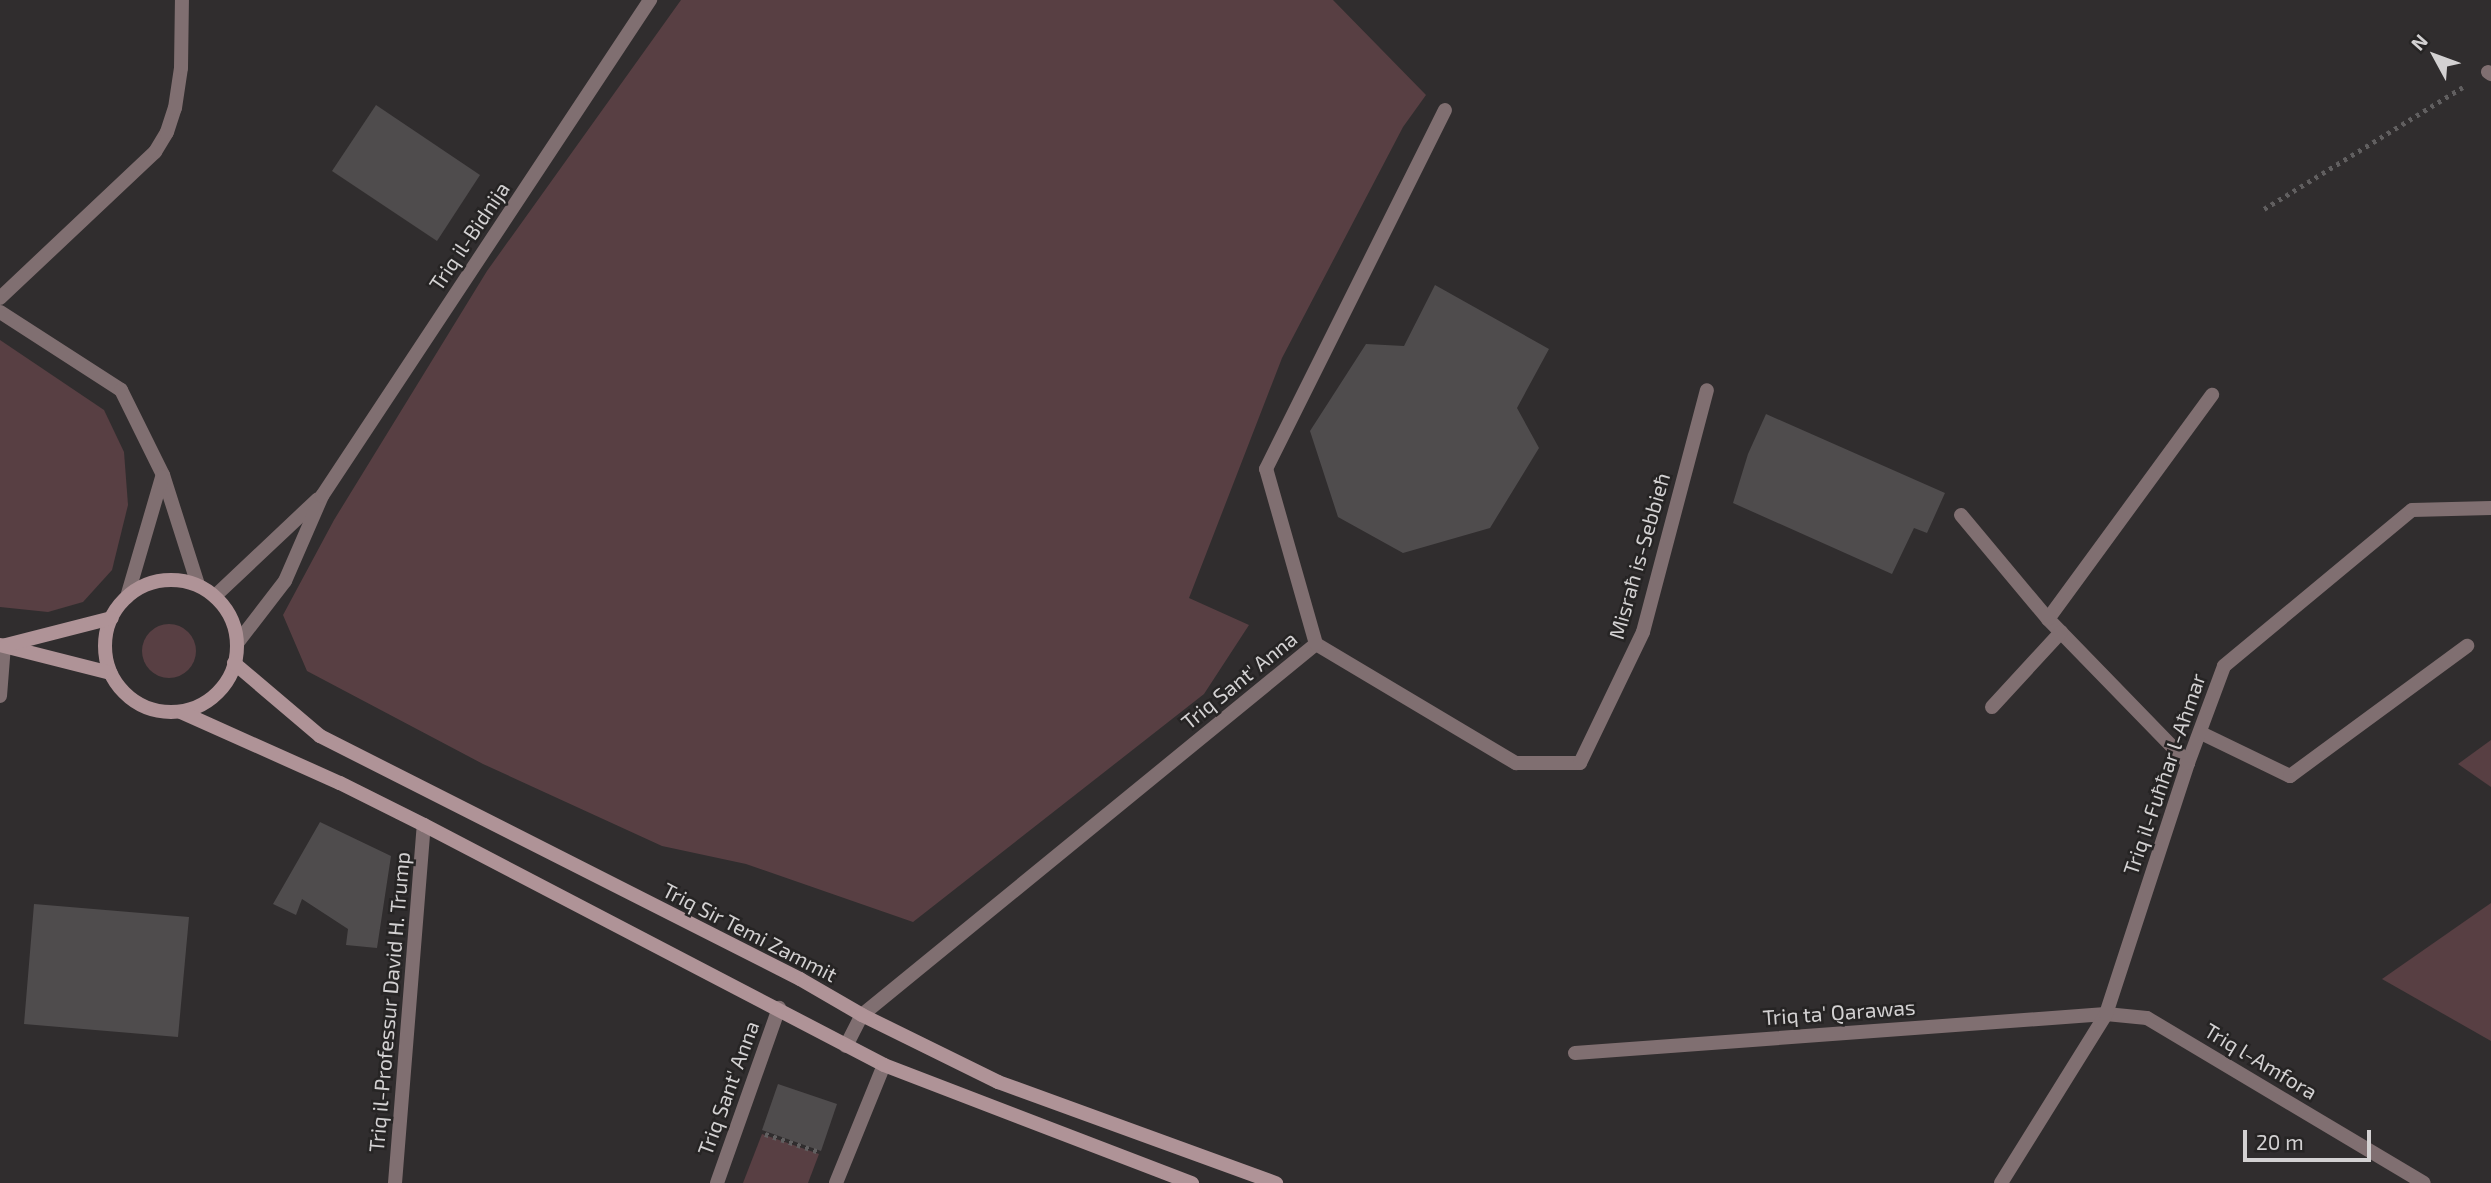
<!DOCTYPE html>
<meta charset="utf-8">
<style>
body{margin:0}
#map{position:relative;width:2491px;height:1183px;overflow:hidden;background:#302d2e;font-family:"Exo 2",sans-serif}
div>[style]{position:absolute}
.green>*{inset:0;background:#583f43}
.round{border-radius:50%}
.building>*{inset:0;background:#4f4c4d}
.path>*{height:4.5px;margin-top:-2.25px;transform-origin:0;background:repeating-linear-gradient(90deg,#615f60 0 3.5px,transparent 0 8.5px)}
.service>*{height:14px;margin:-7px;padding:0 7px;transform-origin:7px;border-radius:7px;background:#806f71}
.minor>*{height:14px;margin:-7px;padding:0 7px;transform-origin:7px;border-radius:7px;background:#806f71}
.tertiary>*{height:14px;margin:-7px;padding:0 7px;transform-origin:7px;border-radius:7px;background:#806f71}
.secondary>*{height:14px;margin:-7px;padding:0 7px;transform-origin:7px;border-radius:7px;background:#af9397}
.secondary>.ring{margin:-7px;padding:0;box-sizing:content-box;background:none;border:14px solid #af9397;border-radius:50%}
span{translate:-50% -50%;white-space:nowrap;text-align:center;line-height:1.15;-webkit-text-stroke:5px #262424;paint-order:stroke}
.street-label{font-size:21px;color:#d3d1d2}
.north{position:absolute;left:2400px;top:21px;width:70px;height:70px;-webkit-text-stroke:5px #262424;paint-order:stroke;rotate:311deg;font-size:19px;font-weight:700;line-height:28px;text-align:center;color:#d3d1d2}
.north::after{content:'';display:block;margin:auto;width:24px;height:32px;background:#d3d1d2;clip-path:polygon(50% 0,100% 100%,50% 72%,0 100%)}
.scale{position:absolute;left:2243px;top:1130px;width:128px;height:32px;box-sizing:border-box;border:4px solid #d3d1d2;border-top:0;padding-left:9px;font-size:21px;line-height:24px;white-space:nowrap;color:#d3d1d2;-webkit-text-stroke:5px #262424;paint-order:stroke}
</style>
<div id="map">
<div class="green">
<i style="clip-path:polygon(681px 0,1333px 0,1426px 95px,1403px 127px,1282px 358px,1189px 598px,1249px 625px,1204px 694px,913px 922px,746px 864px,662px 846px,483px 764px,307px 671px,283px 615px,334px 520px,487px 271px)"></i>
<i style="clip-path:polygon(0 340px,104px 410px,124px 452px,128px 505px,112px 570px,83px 602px,48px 612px,0 607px)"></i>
<i class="round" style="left:142px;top:624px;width:54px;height:54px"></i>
<i style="clip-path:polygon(2491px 740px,2491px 787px,2458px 764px)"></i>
<i style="clip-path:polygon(2491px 903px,2491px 1041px,2382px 979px)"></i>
<i style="clip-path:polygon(762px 1134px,819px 1154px,808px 1183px,743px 1183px)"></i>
</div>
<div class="building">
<i style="clip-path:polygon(376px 105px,480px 175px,437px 241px,332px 171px)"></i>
<i style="clip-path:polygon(1435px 285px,1549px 349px,1517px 408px,1539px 448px,1490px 528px,1403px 553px,1338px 517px,1310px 431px,1366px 344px,1404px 346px)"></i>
<i style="clip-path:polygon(1766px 414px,1945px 493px,1927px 533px,1914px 528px,1892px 574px,1733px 503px,1748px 454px)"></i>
<i style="clip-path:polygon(320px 822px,391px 856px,377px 948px,346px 945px,348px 929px,302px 899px,296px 915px,273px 904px)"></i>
<i style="clip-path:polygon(34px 904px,189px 917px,178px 1037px,24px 1024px)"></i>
<i style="clip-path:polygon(778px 1084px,837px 1104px,821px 1151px,762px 1130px)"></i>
</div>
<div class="path">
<i style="left:2264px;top:209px;width:233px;rotate:-31.5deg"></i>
<i style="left:765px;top:1134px;width:57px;rotate:18.4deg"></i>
</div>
<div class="service">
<i style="left:1961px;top:515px;width:136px;rotate:50.1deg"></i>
<i style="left:2048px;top:619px;width:201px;rotate:45.8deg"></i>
<i style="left:2048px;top:619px;width:278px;rotate:-53.8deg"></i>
</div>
<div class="minor">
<i style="left:2488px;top:72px;width:4px;rotate:34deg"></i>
<i style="left:0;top:298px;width:213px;rotate:-43.3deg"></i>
<i style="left:155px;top:152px;width:23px;rotate:-59deg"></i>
<i style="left:167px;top:132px;width:25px;rotate:-72deg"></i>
<i style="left:175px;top:108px;width:40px;rotate:-81.5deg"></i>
<i style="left:181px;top:68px;width:68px;rotate:-89.2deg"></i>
<i style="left:1316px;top:644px;width:233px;rotate:30.8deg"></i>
<i style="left:1516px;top:763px;width:64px"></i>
<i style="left:1580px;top:763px;width:145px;rotate:-64.3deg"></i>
<i style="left:1643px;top:632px;width:250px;rotate:-75.2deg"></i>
<i style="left:0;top:696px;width:51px;rotate:-85.5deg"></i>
<i style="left:1992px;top:707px;width:102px;rotate:-47.4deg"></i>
<i style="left:2201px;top:733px;width:99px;rotate:25.8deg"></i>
<i style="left:2290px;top:776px;width:220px;rotate:-36.3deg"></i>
<i style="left:846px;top:1046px;width:35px;rotate:-63deg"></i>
<i style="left:862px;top:1015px;width:586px;rotate:-39.26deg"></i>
<i style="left:1316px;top:644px;width:182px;rotate:-105.9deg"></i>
<i style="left:1266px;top:469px;width:401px;rotate:-63.5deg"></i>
<i style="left:1575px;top:1053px;width:532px;rotate:-4.2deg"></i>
<i style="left:2106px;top:1014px;width:41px;rotate:5.6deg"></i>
<i style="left:2147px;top:1018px;width:322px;rotate:30.8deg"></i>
<i style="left:395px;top:1183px;width:359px;rotate:-85.4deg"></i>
<i style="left:717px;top:1183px;width:186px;rotate:-70.5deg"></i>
<i style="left:836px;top:1183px;width:127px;rotate:-67.9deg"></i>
<i style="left:2001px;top:1183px;width:199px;rotate:-58.1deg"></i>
<i style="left:2106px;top:1014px;width:264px;rotate:-71.9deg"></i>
<i style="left:2188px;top:763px;width:103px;rotate:-69.6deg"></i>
<i style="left:2224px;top:666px;width:244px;rotate:-39.7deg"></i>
<i style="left:2412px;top:510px;width:79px;rotate:-1.5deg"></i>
</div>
<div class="tertiary">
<i style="left:0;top:312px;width:144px;rotate:32.8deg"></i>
<i style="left:121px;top:390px;width:95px;rotate:63.7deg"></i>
<i style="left:163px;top:475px;width:115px;rotate:72.3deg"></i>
<i style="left:215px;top:596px;width:141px;rotate:-43.3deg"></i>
<i style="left:127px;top:597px;width:125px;rotate:-73.7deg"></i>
<i style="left:238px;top:642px;width:77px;rotate:-52.4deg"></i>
<i style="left:285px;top:581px;width:93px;rotate:-66.5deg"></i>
<i style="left:322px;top:496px;width:595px;rotate:-56.52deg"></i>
</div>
<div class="secondary">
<i class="ring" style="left:105px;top:580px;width:118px;height:118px"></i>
<i style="left:0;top:645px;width:114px;rotate:14.2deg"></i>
<i style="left:6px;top:645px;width:109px;rotate:-14.3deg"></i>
<i style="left:234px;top:663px;width:113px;rotate:40.3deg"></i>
<i style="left:320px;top:736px;width:538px;rotate:26.85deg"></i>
<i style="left:800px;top:979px;width:72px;rotate:30.1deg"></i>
<i style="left:862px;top:1015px;width:152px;rotate:26.2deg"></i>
<i style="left:998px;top:1082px;width:296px;rotate:20deg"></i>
<i style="left:181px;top:712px;width:174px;rotate:24.1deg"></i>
<i style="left:340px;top:783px;width:94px;rotate:26.6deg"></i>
<i style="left:424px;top:825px;width:519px;rotate:27.55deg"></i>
<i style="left:884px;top:1065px;width:330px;rotate:21deg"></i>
</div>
<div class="street-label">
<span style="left:469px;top:236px;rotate:-56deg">Triq il-Bidnija</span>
<span style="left:1639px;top:556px;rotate:-74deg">Misraħ is-Sebbieħ</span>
<span style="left:1239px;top:680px;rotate:-39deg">Triq Sant' Anna</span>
<span style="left:2164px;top:774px;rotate:-71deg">Triq il-Fuħħar l-Aħmar</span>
<span style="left:750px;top:932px;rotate:27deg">Triq Sir Temi Zammit</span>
<span style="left:389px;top:1002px;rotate:-85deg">Triq il-Professur David H. Trump</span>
<span style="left:1839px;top:1012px;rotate:-4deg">Triq ta' Qarawas</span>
<span style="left:2261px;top:1061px;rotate:31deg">Triq l-Amfora</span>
<span style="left:728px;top:1088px;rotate:-70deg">Triq Sant' Anna</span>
</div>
<div class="north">N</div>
<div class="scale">20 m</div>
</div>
